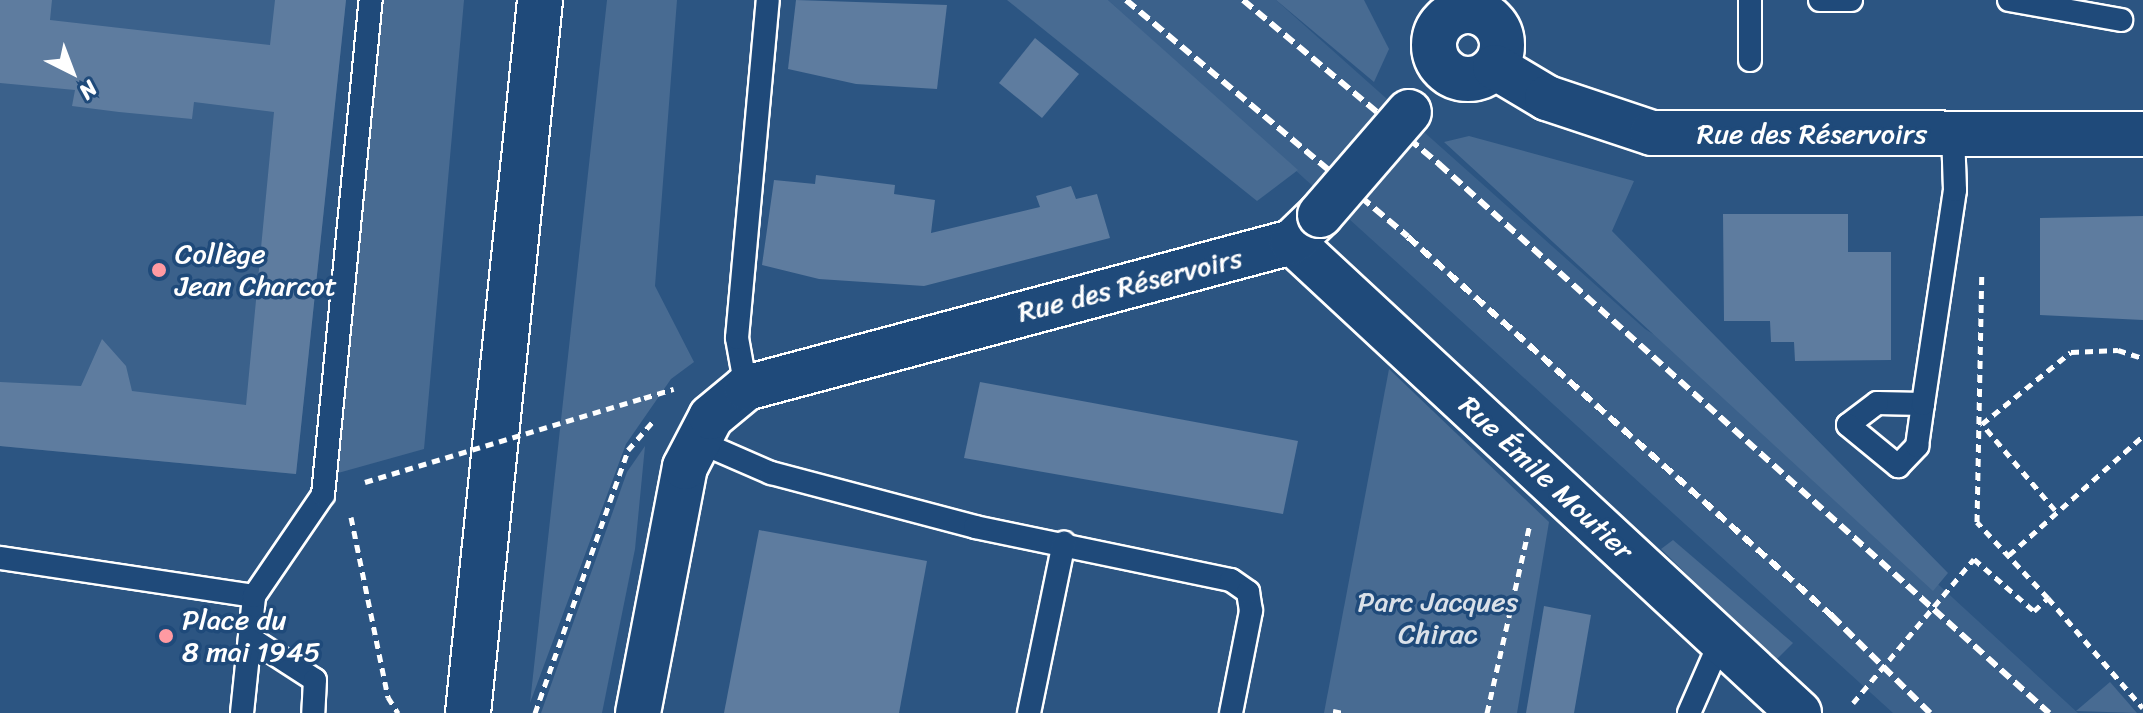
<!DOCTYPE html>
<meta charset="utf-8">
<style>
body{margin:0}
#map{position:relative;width:2143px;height:713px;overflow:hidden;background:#2c5582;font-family:Sriracha,sans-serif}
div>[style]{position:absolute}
.built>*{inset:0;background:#3b618b}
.green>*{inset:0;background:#486b92}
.building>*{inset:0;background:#5e7c9f}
.path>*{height:5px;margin-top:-2.5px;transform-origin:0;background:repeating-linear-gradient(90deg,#fff 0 8px,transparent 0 14px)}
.roads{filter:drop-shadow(2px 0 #fff) drop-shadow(-2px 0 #fff) drop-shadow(0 2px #fff) drop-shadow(0 -2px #fff)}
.service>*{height:22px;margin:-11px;padding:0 11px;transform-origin:11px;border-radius:11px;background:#1f4a7a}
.minor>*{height:44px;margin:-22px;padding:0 22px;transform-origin:22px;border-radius:22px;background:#1f4a7a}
.minor>.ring{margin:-22px;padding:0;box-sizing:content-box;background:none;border:44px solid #1f4a7a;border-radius:50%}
.secondary>*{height:44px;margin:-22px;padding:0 22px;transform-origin:22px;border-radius:22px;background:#1f4a7a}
.rail>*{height:6px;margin-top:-3px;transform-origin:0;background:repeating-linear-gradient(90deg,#fff 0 12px,transparent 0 18px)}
.path-bridge>*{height:5px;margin-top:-2.5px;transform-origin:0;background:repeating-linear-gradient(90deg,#fff 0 8px,transparent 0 14px)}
.bridges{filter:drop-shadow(2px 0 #fff) drop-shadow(-2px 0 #fff) drop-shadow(0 2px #fff) drop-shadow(0 -2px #fff)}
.minor-bridge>*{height:44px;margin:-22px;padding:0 22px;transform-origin:22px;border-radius:22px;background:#1f4a7a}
.dots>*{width:22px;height:22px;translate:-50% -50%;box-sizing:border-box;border:4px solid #1f4a7a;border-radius:50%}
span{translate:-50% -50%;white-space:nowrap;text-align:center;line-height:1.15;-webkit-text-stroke:7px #1f4a7a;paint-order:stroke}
.street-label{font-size:28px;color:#fff}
.poi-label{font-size:28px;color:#fff}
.left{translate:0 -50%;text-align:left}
.park-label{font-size:28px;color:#dae1e9}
.north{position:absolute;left:32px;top:32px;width:80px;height:80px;-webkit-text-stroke:6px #1f4a7a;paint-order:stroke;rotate:138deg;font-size:22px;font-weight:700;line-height:32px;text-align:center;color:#fff}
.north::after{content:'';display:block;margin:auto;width:28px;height:36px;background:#fff;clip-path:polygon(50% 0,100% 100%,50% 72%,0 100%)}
</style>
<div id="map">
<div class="built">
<i style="clip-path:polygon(0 0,346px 0,296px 474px,0 446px)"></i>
<i style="clip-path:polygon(1108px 0,1276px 0,1645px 329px,1691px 357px,2078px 713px,1893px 713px)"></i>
</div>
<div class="green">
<i style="clip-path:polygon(383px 0,464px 0,424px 449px,338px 473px)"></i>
<i style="clip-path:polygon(607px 0,677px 0,655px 286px,694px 362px,671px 379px,626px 444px,530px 703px)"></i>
<i style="clip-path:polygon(1007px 0,1108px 0,1298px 170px,1257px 201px)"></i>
<i style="clip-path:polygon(1276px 0,1364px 0,1389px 49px,1374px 82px)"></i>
<i style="clip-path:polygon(1469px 136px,1634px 181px,1612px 231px,1948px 573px,1933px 591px,1444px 142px)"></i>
<i style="clip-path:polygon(1389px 369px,1549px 522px,1517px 713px,1324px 713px)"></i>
<i style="clip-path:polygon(645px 446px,635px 549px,602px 713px,541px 713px,627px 472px)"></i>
<i style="clip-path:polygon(1673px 540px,1793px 643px,1775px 661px,1661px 549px)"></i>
<i style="clip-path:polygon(2110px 682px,2137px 713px,2076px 711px)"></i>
</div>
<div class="building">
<i style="clip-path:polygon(0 0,52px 0,50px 20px,270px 45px,275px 0,346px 0,296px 474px,0 446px,0 382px,81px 386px,102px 339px,126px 366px,132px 391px,246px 405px,274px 112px,194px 102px,192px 119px,119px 112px,72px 106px,75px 90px,0 83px)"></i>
<i style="clip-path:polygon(796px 0,947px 5px,937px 89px,856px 84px,788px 69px)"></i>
<i style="clip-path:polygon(1035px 38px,1079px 74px,1042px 118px,999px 83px)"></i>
<i style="clip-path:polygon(816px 175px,895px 185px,894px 194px,935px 200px,931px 233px,1040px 207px,1036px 196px,1071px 186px,1076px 199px,1097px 194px,1110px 238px,924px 286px,819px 279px,762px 265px,774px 180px,815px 184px)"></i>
<i style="clip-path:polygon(1723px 214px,1848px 214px,1848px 252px,1891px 252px,1891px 360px,1795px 361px,1794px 342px,1771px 342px,1770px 321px,1724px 321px)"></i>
<i style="clip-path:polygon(2143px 216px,2143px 320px,2040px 315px,2040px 218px)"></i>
<i style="clip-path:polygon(980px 382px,1298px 441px,1283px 514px,964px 458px)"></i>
<i style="clip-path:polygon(759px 530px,927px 561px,899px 713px,724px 713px)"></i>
<i style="clip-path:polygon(1544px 606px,1591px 615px,1574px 713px,1526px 713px)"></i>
</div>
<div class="path">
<i style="left:644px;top:398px;width:31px;rotate:-17deg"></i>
<i style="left:2055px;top:510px;width:113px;rotate:-130.3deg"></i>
<i style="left:1982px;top:424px;width:114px;rotate:-39deg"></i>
<i style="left:2071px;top:352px;width:47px;rotate:-2.4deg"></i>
<i style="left:2118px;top:350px;width:26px;rotate:18deg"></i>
<i style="left:351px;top:517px;width:184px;rotate:78.4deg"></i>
<i style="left:388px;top:697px;width:19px;rotate:58deg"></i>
<i style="left:2009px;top:555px;width:179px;rotate:-41.6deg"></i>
<i style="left:1974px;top:559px;width:79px;rotate:40.9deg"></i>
<i style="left:2034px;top:611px;width:19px;rotate:-43deg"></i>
<i style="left:2048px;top:598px;width:104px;rotate:-133.1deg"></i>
<i style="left:1977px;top:522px;width:250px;rotate:-88.9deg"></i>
<i style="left:2048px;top:598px;width:145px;rotate:49.2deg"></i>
<i style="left:1333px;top:711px;width:10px;rotate:11deg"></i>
<i style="left:535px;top:713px;width:279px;rotate:-70.5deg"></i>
<i style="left:628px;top:450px;width:40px;rotate:-49deg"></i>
<i style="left:1487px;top:713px;width:194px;rotate:-77.2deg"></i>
</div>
<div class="roads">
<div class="service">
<i style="left:1820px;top:0;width:31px"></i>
<i style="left:2009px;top:0;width:114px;rotate:10.1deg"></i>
<i style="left:1750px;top:60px;width:60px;rotate:-90deg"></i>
<i style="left:746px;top:388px;width:51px;rotate:-100.2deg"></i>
<i style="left:737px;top:338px;width:339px;rotate:-84.8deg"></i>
<i style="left:1923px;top:404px;width:46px;rotate:-178.8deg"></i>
<i style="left:1877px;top:403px;width:36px;rotate:143deg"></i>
<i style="left:1848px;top:425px;width:65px;rotate:39.4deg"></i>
<i style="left:1898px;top:466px;width:28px;rotate:-46deg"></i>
<i style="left:1917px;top:446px;width:42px;rotate:-81.9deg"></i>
<i style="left:1923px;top:404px;width:216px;rotate:-81.5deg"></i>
<i style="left:1955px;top:190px;width:56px;rotate:-92deg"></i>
<i style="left:695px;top:440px;width:83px;rotate:23.5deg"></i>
<i style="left:771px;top:473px;width:211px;rotate:14.8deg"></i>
<i style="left:975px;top:527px;width:261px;rotate:11.7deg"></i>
<i style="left:1231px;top:580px;width:21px;rotate:35deg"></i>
<i style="left:1248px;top:592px;width:19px;rotate:81deg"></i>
<i style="left:1251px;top:611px;width:104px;rotate:101.1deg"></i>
<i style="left:0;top:558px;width:257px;rotate:8.5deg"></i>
<i style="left:250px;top:638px;width:77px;rotate:32.9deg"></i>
<i style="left:315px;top:680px;width:33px;rotate:93deg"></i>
<i style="left:242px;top:713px;width:118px;rotate:-84.1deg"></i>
<i style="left:254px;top:596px;width:122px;rotate:-55.7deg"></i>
<i style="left:323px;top:495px;width:497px;rotate:-84.5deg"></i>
<i style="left:1029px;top:713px;width:174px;rotate:-78.4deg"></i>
<i style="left:1689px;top:713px;width:80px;rotate:-66.3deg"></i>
</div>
<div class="minor">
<i class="ring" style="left:1434px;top:11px;width:24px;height:24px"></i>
<i style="left:1495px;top:67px;width:61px;rotate:30.8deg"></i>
<i style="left:1547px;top:98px;width:111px;rotate:18.4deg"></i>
<i style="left:1652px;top:133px;width:491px;rotate:0.1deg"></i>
<i style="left:1292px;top:242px;width:692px;rotate:42.89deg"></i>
<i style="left:638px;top:713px;width:250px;rotate:-79.2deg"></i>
<i style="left:685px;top:467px;width:56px;rotate:-62.5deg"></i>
<i style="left:711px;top:417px;width:45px;rotate:-39.6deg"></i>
<i style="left:746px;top:388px;width:565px;rotate:-14.97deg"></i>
<i style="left:1292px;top:242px;width:39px;rotate:-44deg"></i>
</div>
<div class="secondary">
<i style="left:468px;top:713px;width:717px;rotate:-84.23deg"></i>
</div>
</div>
<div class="rail">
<i style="left:1126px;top:0;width:368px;rotate:40deg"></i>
<i style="left:1408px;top:237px;width:569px;rotate:41.79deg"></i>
<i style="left:1832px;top:616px;width:138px;rotate:44.7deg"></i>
<i style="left:1243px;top:0;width:256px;rotate:39.9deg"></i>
<i style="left:1439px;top:164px;width:821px;rotate:41.99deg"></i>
</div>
<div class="path-bridge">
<i style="left:365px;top:482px;width:291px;rotate:-16.8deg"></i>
<i style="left:1853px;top:703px;width:188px;rotate:-50deg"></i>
</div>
<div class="bridges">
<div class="minor-bridge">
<i style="left:1320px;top:215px;width:136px;rotate:-49.2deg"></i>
</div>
</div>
<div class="dots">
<i style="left:159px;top:270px;background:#ff9aa2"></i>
<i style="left:166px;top:636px;background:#ff9aa2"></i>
</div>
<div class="street-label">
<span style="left:1812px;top:134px">Rue des Réservoirs</span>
<span style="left:1130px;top:285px;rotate:-14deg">Rue des Réservoirs</span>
<span style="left:1546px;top:478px;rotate:43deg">Rue Émile Moutier</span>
</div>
<div class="poi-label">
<span class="left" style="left:175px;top:270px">Collège<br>Jean Charcot</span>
<span class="left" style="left:182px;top:636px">Place du<br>8 mai 1945</span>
</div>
<div class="park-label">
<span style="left:1438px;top:618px">Parc Jacques<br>Chirac</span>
</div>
<div class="north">N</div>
</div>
